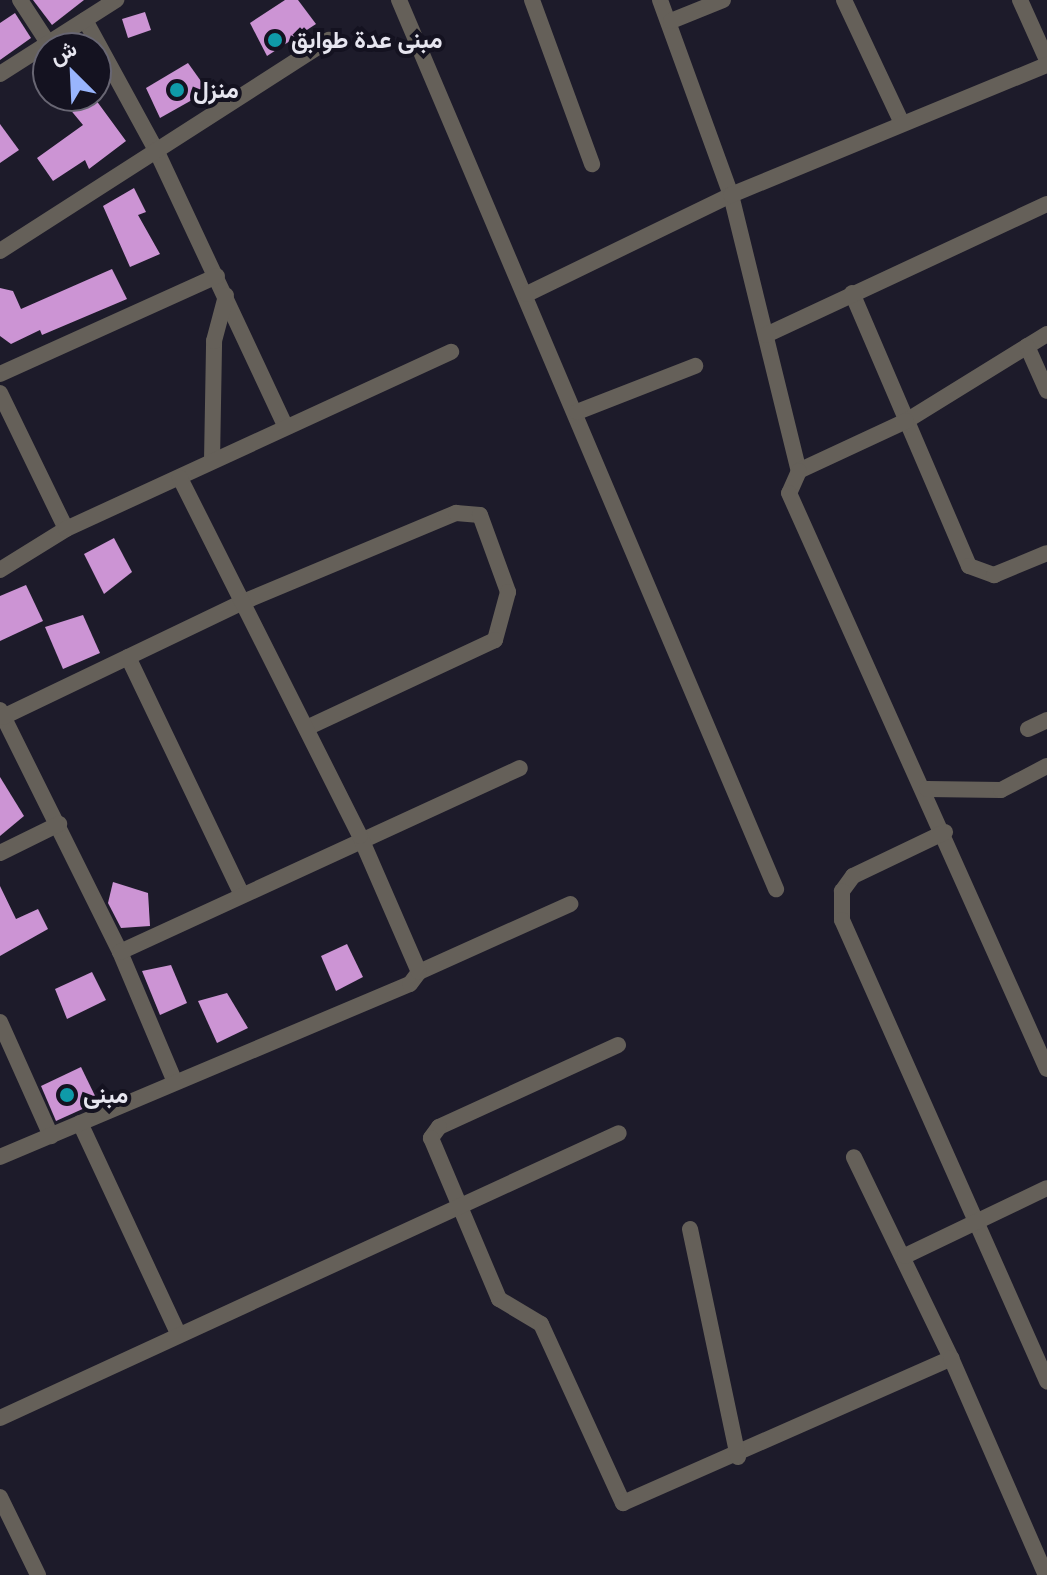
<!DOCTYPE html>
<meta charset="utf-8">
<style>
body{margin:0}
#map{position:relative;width:1047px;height:1575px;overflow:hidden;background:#1d1b2a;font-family:Raleway,Vazirmatn,sans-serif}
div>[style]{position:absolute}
.building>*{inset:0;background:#cc94d4}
.minor>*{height:16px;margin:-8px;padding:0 8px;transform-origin:8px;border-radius:8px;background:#656059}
.dots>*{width:22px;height:22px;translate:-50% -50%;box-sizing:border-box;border:4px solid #141220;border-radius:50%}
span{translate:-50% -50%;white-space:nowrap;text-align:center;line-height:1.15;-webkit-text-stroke:8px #141220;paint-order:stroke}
.poi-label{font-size:24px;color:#e6e5ef;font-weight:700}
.left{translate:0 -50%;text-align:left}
.north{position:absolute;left:32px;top:32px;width:80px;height:80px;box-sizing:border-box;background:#141220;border:2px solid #686673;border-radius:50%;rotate:336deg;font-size:22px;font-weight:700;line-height:32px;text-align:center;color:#e6e5ef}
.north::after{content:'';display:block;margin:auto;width:28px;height:36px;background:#99b5fd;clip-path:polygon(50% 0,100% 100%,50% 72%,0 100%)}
</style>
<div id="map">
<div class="building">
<i style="clip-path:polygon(33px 0,84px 0,52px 25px)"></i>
<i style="clip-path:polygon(285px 0,298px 0,316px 24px,267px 56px,250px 23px)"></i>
<i style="clip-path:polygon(145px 12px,151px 30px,128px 38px,122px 19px)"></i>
<i style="clip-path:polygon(15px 13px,31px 38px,0 60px,0 23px)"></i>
<i style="clip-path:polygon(188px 63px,208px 91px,160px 118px,146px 88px)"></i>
<i style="clip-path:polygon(59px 96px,93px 96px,126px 141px,89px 169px,85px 160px,53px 181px,37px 158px,83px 125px)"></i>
<i style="clip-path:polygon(0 124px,19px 150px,0 163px)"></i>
<i style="clip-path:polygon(134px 188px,146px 212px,138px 215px,160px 254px,130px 267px,103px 206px)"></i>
<i style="clip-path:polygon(112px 269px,127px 299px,42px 335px,40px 330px,11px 344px,0 336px,0 288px,13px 291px,21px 309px)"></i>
<i style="clip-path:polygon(114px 538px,132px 572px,104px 594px,84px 554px)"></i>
<i style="clip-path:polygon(26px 585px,43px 621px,0 641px,0 596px)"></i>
<i style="clip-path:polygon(83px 615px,100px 653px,63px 669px,45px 627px)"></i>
<i style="clip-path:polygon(0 777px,24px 816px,0 836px)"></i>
<i style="clip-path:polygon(113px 882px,148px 893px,150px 926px,121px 928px,108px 903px)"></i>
<i style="clip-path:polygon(0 886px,16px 919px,38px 909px,48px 929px,0 956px)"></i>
<i style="clip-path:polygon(347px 944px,363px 977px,336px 991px,321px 956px)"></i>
<i style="clip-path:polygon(171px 965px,187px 1003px,160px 1015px,142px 971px)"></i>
<i style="clip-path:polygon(92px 972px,106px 1000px,67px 1019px,55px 989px)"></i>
<i style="clip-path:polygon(227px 993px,248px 1028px,217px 1043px,198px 1001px)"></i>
<i style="clip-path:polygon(81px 1067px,98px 1102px,56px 1121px,41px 1086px)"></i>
</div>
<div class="minor">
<i style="left:20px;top:0;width:51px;rotate:56.9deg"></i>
<i style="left:399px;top:0;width:966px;rotate:67.02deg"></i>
<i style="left:532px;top:0;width:175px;rotate:69.9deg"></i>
<i style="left:660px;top:0;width:208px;rotate:70deg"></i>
<i style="left:731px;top:195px;width:284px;rotate:76.2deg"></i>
<i style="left:844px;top:0;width:136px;rotate:64.8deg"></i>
<i style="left:1020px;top:0;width:66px;rotate:65.8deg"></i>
<i style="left:85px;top:20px;width:148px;rotate:61.4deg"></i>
<i style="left:156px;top:150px;width:306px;rotate:64.9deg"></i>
<i style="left:671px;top:21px;width:56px;rotate:-22deg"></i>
<i style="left:0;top:74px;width:138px;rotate:-32.5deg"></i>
<i style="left:0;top:251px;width:391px;rotate:-32.7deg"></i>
<i style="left:852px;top:293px;width:297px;rotate:66.8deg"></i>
<i style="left:969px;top:566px;width:27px;rotate:20deg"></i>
<i style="left:994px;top:575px;width:57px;rotate:-22.5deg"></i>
<i style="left:527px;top:294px;width:227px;rotate:-25.9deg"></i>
<i style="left:731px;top:195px;width:342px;rotate:-22.4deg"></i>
<i style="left:1047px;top:334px;width:166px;rotate:148.3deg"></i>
<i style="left:906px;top:421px;width:118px;rotate:155deg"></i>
<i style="left:799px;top:471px;width:24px;rotate:114deg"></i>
<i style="left:789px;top:493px;width:631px;rotate:65.87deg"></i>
<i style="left:766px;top:335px;width:310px;rotate:-25deg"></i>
<i style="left:1027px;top:346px;width:49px;rotate:66deg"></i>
<i style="left:0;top:374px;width:238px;rotate:-24.3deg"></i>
<i style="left:0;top:393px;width:151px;rotate:64.1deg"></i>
<i style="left:577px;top:412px;width:127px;rotate:-21.3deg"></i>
<i style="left:212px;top:461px;width:120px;rotate:-89deg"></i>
<i style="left:214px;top:341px;width:47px;rotate:-75.1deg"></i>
<i style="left:0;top:570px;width:78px;rotate:-31.8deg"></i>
<i style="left:66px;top:529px;width:424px;rotate:-24.7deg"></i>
<i style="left:128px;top:657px;width:262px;rotate:64.4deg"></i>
<i style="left:0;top:710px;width:270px;rotate:63.6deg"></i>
<i style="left:120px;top:952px;width:141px;rotate:67.1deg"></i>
<i style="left:3px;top:717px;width:266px;rotate:-25.6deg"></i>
<i style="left:243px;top:602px;width:231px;rotate:-22.7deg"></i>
<i style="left:456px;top:513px;width:24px;rotate:5deg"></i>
<i style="left:480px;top:515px;width:82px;rotate:70deg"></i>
<i style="left:508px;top:592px;width:50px;rotate:105.2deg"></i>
<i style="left:495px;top:640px;width:208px;rotate:155deg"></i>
<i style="left:1028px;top:729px;width:21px;rotate:-25deg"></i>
<i style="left:927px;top:789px;width:74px;rotate:0.8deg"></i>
<i style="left:1001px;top:790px;width:52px;rotate:-27.6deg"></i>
<i style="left:945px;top:832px;width:102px;rotate:154.4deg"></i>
<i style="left:853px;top:876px;width:19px;rotate:126deg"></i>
<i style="left:842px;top:891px;width:29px;rotate:90deg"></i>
<i style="left:842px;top:920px;width:505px;rotate:66.03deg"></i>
<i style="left:0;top:853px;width:66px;rotate:-26.2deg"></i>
<i style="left:120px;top:952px;width:440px;rotate:-24.7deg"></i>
<i style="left:419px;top:972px;width:166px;rotate:-24.2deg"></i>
<i style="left:0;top:1022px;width:125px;rotate:65.9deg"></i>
<i style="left:618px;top:1045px;width:197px;rotate:155.4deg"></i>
<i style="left:439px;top:1127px;width:14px;rotate:126deg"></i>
<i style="left:431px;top:1138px;width:175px;rotate:67.1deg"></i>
<i style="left:499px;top:1299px;width:49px;rotate:30.8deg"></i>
<i style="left:541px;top:1324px;width:197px;rotate:65.4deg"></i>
<i style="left:623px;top:1503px;width:359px;rotate:-23.8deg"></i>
<i style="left:951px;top:1358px;width:223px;rotate:-115.8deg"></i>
<i style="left:80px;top:1123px;width:234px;rotate:65deg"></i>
<i style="left:0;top:1157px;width:445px;rotate:-22.9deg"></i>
<i style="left:410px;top:984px;width:15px;rotate:-53deg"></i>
<i style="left:419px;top:972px;width:148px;rotate:-113.5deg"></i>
<i style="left:360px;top:836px;width:401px;rotate:-116.7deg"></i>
<i style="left:690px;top:1229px;width:233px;rotate:78.1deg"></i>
<i style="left:905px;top:1256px;width:157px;rotate:-25.6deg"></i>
<i style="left:951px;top:1358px;width:237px;rotate:66.4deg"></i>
<i style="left:0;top:1418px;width:681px;rotate:-24.72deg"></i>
<i style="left:0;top:1497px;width:87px;rotate:64deg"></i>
</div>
<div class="dots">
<i style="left:275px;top:40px;background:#0f9aa8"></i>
<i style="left:177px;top:90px;background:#0f9aa8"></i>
<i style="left:67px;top:1095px;background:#0f9aa8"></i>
</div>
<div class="poi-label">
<span class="left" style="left:291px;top:40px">مبنى عدة طوابق</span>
<span class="left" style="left:193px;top:90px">منزل</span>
<span class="left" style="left:83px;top:1095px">مبنى</span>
</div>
<div class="north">ش</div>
</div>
